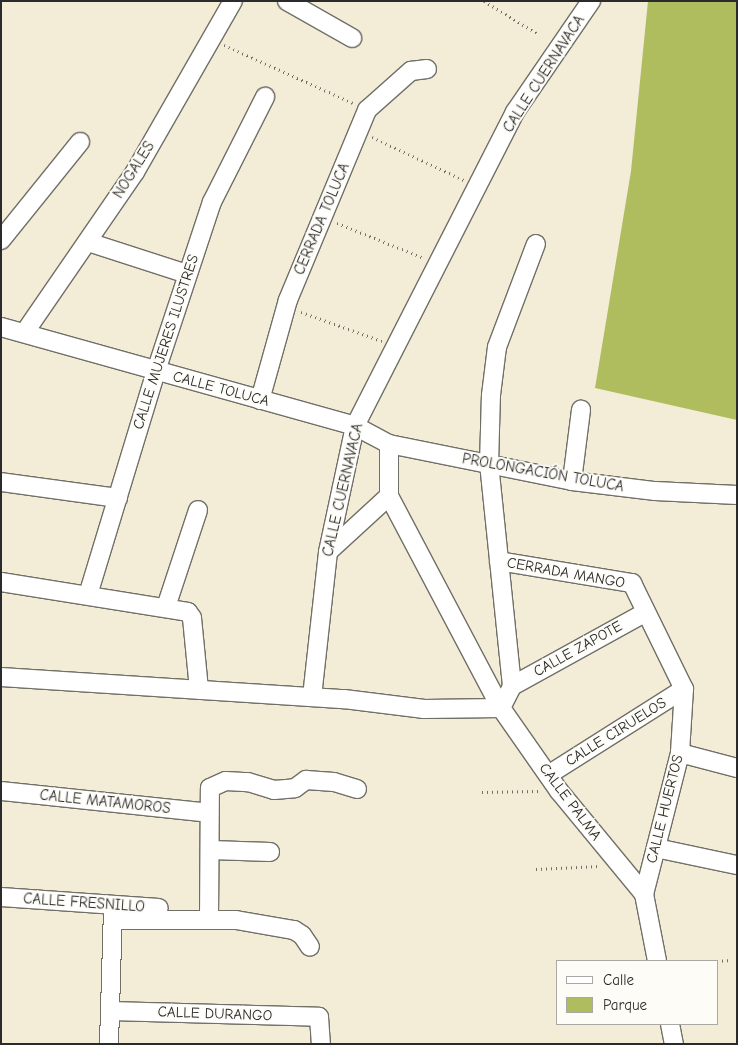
<!DOCTYPE html>
<meta charset="utf-8">
<style>
body{margin:0}
#map{position:relative;width:738px;height:1045px;overflow:hidden;background:#f3edd7;font-family:"Comic Neue",sans-serif}
div>[style]{position:absolute}
.green>*{inset:0;background:#afbd5f}
.path>*{height:3px;margin-top:-1.5px;transform-origin:0;background:repeating-linear-gradient(90deg,#716f67 0 1px,transparent 0 5px)}
.roads{filter:drop-shadow(1px 0 #716f67) drop-shadow(-1px 0 #716f67) drop-shadow(0 1px #716f67) drop-shadow(0 -1px #716f67)}
.minor>*{height:18px;margin:-9px;padding:0 9px;transform-origin:9px;border-radius:9px;background:#fff}
span{translate:-50% -50%;white-space:nowrap;text-align:center;line-height:1.15;-webkit-text-stroke:4px #fdfcf7;paint-order:stroke}
.street-label{font-size:15px;color:#2b2b2b}
.frame{position:absolute;inset:0;border:2px solid #2b2b2b;pointer-events:none}
.legend{position:absolute;left:556px;top:960px;width:162px;height:65px;box-sizing:border-box;background:#fdfcf7;border:1px solid #a9a8a5;margin:0;padding:6px 9px;list-style:none;font-size:15px;color:#2b2b2b}
.legend li{display:flex;align-items:center;gap:10px;height:25px}
.legend b{width:25px;border:1px solid #a9a8a5}
</style>
<div id="map">
<div class="green">
<i style="clip-path:polygon(648px 1px,737px 1px,737px 420px,595px 388px,631px 171px)"></i>
</div>
<div class="path">
<i style="left:484px;top:1px;width:63px;rotate:31.4deg"></i>
<i style="left:224px;top:45px;width:141px;rotate:24.2deg"></i>
<i style="left:372px;top:137px;width:102px;rotate:25.1deg"></i>
<i style="left:337px;top:223px;width:94px;rotate:21.9deg"></i>
<i style="left:301px;top:312px;width:86px;rotate:19.7deg"></i>
<i style="left:482px;top:792px;width:59px;rotate:-1deg"></i>
<i style="left:536px;top:869px;width:64px;rotate:-2.7deg"></i>
<i style="left:717px;top:961px;width:14px;rotate:-4deg"></i>
</div>
<div class="roads">
<div class="minor">
<i style="left:287px;top:1px;width:75px;rotate:29.6deg"></i>
<i style="left:1px;top:240px;width:126px;rotate:-51.1deg"></i>
<i style="left:88px;top:242px;width:104px;rotate:17.9deg"></i>
<i style="left:1px;top:327px;width:368px;rotate:15.6deg"></i>
<i style="left:355px;top:426px;width:38px;rotate:28deg"></i>
<i style="left:389px;top:444px;width:187px;rotate:11.4deg"></i>
<i style="left:572px;top:481px;width:84px;rotate:6.9deg"></i>
<i style="left:655px;top:491px;width:82px;rotate:2.8deg"></i>
<i style="left:25px;top:332px;width:194px;rotate:-55.5deg"></i>
<i style="left:135px;top:172px;width:197px;rotate:-60.2deg"></i>
<i style="left:260px;top:400px;width:104px;rotate:-74.4deg"></i>
<i style="left:288px;top:300px;width:206px;rotate:-67.4deg"></i>
<i style="left:367px;top:110px;width:59px;rotate:-41.6deg"></i>
<i style="left:411px;top:71px;width:16px;rotate:-7deg"></i>
<i style="left:572px;top:481px;width:72px;rotate:-82.8deg"></i>
<i style="left:1px;top:482px;width:118px;rotate:7.8deg"></i>
<i style="left:389px;top:496px;width:240px;rotate:62.2deg"></i>
<i style="left:501px;top:708px;width:101px;rotate:55.1deg"></i>
<i style="left:559px;top:791px;width:134px;rotate:50.5deg"></i>
<i style="left:328px;top:552px;width:83px;rotate:-42.6deg"></i>
<i style="left:389px;top:496px;width:52px;rotate:-90deg"></i>
<i style="left:499px;top:561px;width:135px;rotate:9.4deg"></i>
<i style="left:632px;top:583px;width:118px;rotate:63.9deg"></i>
<i style="left:684px;top:689px;width:64px;rotate:93.6deg"></i>
<i style="left:680px;top:753px;width:146px;rotate:104.3deg"></i>
<i style="left:644px;top:894px;width:68px;rotate:79deg"></i>
<i style="left:1px;top:582px;width:189px;rotate:9.1deg"></i>
<i style="left:188px;top:612px;width:7px;rotate:56deg"></i>
<i style="left:192px;top:618px;width:72px;rotate:84.4deg"></i>
<i style="left:88px;top:595px;width:234px;rotate:-73.1deg"></i>
<i style="left:156px;top:371px;width:178px;rotate:-71.7deg"></i>
<i style="left:212px;top:202px;width:118px;rotate:-63.2deg"></i>
<i style="left:166px;top:607px;width:102px;rotate:-71.7deg"></i>
<i style="left:1px;top:677px;width:344px;rotate:3.7deg"></i>
<i style="left:344px;top:699px;width:81px;rotate:7.1deg"></i>
<i style="left:424px;top:709px;width:77px;rotate:-0.7deg"></i>
<i style="left:512px;top:686px;width:151px;rotate:-28.9deg"></i>
<i style="left:312px;top:697px;width:146px;rotate:-83.7deg"></i>
<i style="left:328px;top:552px;width:129px;rotate:-77.9deg"></i>
<i style="left:355px;top:426px;width:352px;rotate:-63deg"></i>
<i style="left:515px;top:112px;width:135px;rotate:-55.6deg"></i>
<i style="left:501px;top:708px;width:25px;rotate:-63deg"></i>
<i style="left:512px;top:686px;width:222px;rotate:-95.9deg"></i>
<i style="left:489px;top:465px;width:70px;rotate:-88.4deg"></i>
<i style="left:491px;top:395px;width:48px;rotate:-82.9deg"></i>
<i style="left:497px;top:347px;width:110px;rotate:-69.3deg"></i>
<i style="left:680px;top:753px;width:59px;rotate:14.7deg"></i>
<i style="left:548px;top:775px;width:161px;rotate:-32.3deg"></i>
<i style="left:1px;top:791px;width:209px;rotate:6deg"></i>
<i style="left:656px;top:848px;width:83px;rotate:11.9deg"></i>
<i style="left:211px;top:850px;width:59px;rotate:1.9deg"></i>
<i style="left:1px;top:897px;width:158px;rotate:4deg"></i>
<i style="left:209px;top:919px;width:131px;rotate:-89.6deg"></i>
<i style="left:210px;top:788px;width:17px;rotate:-24deg"></i>
<i style="left:226px;top:781px;width:22px;rotate:3deg"></i>
<i style="left:248px;top:782px;width:27px;rotate:17deg"></i>
<i style="left:274px;top:790px;width:21px;rotate:-5deg"></i>
<i style="left:295px;top:788px;width:14px;rotate:-36deg"></i>
<i style="left:306px;top:780px;width:28px;rotate:4deg"></i>
<i style="left:334px;top:782px;width:24px;rotate:17deg"></i>
<i style="left:113px;top:920px;width:123px"></i>
<i style="left:236px;top:920px;width:59px;rotate:9.8deg"></i>
<i style="left:294px;top:930px;width:9px;rotate:32deg"></i>
<i style="left:302px;top:935px;width:14px;rotate:56deg"></i>
<i style="left:110px;top:1011px;width:209px;rotate:1.6deg"></i>
<i style="left:319px;top:1017px;width:27px;rotate:86deg"></i>
<i style="left:670px;top:1024px;width:20px;rotate:79deg"></i>
<i style="left:109px;top:1044px;width:134px;rotate:-88.3deg"></i>
</div>
</div>
<div class="street-label">
<span style="left:544px;top:74px;rotate:-57deg">CALLE CUERNAVACA</span>
<span style="left:134px;top:170px;rotate:-58deg">NOGALES</span>
<span style="left:322px;top:219px;rotate:-67deg">CERRADA TOLUCA</span>
<span style="left:166px;top:342px;rotate:-72deg">CALLE MUJERES ILUSTRES</span>
<span style="left:221px;top:389px;rotate:15deg">CALLE TOLUCA</span>
<span style="left:543px;top:473px;rotate:10deg">PROLONGACIÓN TOLUCA</span>
<span style="left:343px;top:490px;rotate:-77deg">CALLE CUERNAVACA</span>
<span style="left:566px;top:573px;rotate:10deg">CERRADA MANGO</span>
<span style="left:578px;top:649px;rotate:-29deg">CALLE ZAPOTE</span>
<span style="left:616px;top:732px;rotate:-32deg">CALLE CIRUELOS</span>
<span style="left:105px;top:802px;rotate:6deg">CALLE MATAMOROS</span>
<span style="left:570px;top:802px;rotate:53deg">CALLE PALMA</span>
<span style="left:665px;top:809px;rotate:-76deg">CALLE HUERTOS</span>
<span style="left:84px;top:903px;rotate:4deg">CALLE FRESNILLO</span>
<span style="left:215px;top:1014px;rotate:2deg">CALLE DURANGO</span>
</div>
<div class="frame"></div>
<ul class="legend">
<li><b style="height:6px;background:#fff"></b>Calle</li>
<li><b style="height:14px;background:#afbd5f"></b>Parque</li>
</ul>
</div>
